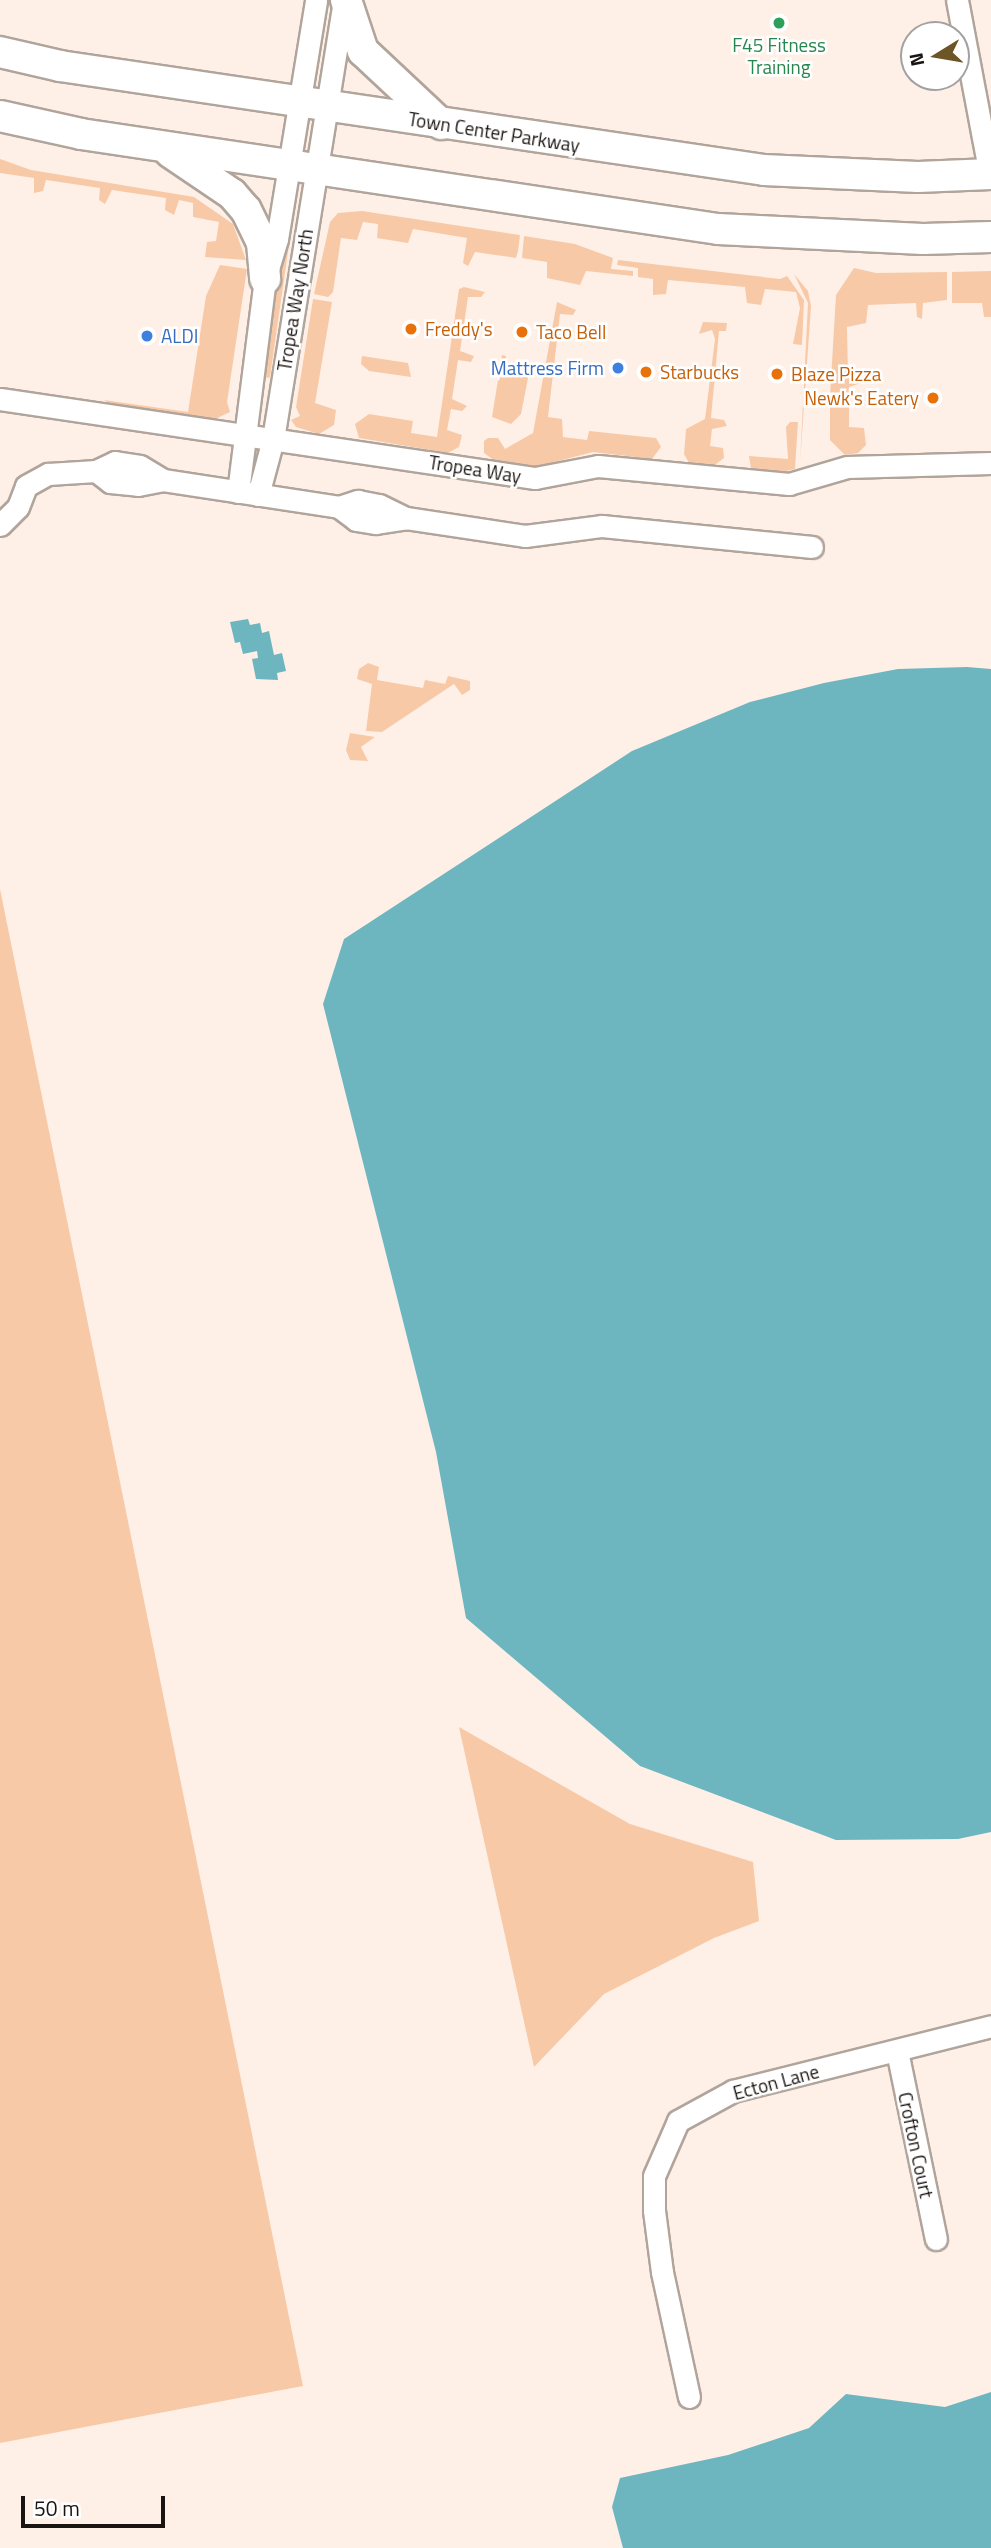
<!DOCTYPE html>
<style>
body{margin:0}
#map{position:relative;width:991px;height:2548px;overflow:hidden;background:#fef0e7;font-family:"Titillium Web",sans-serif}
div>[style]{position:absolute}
.green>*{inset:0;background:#f8c9a7}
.water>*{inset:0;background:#6db6c0}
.roads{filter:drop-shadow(2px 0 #b0a49b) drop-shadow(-2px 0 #b0a49b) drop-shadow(0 2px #b0a49b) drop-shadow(0 -2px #b0a49b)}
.street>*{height:21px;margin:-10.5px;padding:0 10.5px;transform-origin:10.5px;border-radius:10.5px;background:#fff}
.secondary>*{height:30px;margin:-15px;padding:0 15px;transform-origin:15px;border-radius:15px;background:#fff}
.dots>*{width:19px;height:19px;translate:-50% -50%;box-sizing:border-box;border:4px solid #fff;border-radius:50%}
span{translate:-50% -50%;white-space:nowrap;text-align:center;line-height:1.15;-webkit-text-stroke:5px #fff;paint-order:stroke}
.leisure-label{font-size:19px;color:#27864d}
.street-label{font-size:19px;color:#191411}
.food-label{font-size:19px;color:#c56008}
.left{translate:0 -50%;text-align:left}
.right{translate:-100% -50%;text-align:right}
.shop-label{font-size:19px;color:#366cbe}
.north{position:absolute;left:900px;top:21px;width:70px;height:70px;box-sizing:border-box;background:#fff;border:2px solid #a3a1a0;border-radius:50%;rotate:259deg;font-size:19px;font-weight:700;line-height:28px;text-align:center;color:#191411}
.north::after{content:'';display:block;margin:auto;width:24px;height:32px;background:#6d5526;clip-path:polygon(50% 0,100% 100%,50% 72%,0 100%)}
.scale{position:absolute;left:21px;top:2496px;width:144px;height:32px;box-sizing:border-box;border:4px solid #191411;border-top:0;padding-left:9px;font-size:21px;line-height:24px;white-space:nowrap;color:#191411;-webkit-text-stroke:5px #fff;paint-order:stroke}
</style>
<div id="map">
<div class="green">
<i style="clip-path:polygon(0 159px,31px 170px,194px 197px,233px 224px,246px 260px,205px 257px,207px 242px,216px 241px,219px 222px,193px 217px,193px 203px,179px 200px,174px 215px,165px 210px,166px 198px,112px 190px,105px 204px,99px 200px,100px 188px,46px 180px,43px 191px,34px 193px,34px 178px,0 173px)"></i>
<i style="clip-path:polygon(295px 203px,270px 377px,267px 378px,263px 374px,287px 220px)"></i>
<i style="clip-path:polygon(362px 211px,520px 235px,518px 251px,516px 258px,475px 252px,468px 266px,463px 263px,467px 238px,413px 229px,408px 243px,377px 238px,378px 224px,363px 222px,357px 240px,341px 238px,333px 292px,328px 297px,314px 294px,330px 222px,338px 213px)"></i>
<i style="clip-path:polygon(524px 236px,575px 244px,613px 258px,611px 269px,633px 271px,633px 276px,586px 271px,580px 285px,547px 278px,547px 262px,522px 258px)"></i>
<i style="clip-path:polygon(618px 260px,780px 279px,787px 276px,804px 300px,802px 345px,793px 344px,800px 308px,796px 292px,765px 289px,761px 305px,747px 303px,745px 287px,668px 280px,666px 294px,653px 295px,653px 279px,638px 277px,638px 268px,617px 265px)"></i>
<i style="clip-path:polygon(220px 265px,247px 269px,227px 402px,230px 412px,213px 420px,108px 403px,104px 400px,188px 412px,206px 296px)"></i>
<i style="clip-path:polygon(854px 268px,876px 273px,947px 272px,947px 300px,923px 303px,922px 319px,917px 317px,916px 303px,868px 305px,866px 323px,847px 327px,848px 376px,861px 376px,864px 382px,849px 387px,849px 427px,864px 428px,866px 445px,858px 453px,845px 455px,830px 440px,830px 396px,836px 295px)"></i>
<i style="clip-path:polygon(991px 271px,991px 317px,984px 317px,982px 303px,952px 303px,952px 272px)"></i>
<i style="clip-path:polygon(794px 274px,808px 291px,811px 306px,800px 463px,808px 303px)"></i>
<i style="clip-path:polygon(464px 287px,485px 292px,481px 297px,468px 297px,460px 351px,474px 356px,471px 362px,458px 360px,452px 399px,467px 406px,462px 411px,451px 409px,447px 430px,462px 435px,459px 447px,448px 453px,359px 438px,355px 424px,369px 414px,413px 421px,411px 433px,437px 437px,459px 289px)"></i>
<i style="clip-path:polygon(313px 299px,332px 302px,315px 403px,336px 410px,334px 425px,319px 434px,296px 427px,291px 420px,300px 416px,296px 407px)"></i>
<i style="clip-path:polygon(557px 302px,576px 310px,573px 315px,560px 314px,548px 417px,562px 419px,563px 437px,587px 440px,589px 431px,656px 438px,661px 447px,652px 459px,593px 452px,535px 467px,495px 461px,484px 453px,484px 441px,488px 438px,498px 438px,505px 449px,533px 433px)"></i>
<i style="clip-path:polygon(703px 322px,727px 323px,726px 331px,719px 331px,711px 418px,724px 420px,727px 426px,712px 429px,710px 446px,723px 448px,724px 458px,712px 467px,689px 463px,684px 454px,686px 429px,705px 419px,715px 339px,712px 330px,699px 334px)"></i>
<i style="clip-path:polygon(502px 355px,506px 356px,505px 369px,529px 373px,521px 414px,511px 424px,492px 417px)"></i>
<i style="clip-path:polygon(362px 356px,408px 363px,411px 377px,369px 371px,361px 364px)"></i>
<i style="clip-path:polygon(790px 422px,798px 422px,795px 469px,781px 472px,751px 468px,749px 456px,788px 459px,786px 427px)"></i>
<i style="clip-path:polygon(368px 663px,379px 667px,377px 680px,423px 688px,425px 680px,445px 684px,448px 676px,470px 681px,470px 690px,462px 695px,454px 684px,382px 732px,366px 731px,372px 684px,357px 679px,359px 669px)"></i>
<i style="clip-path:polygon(350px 733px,375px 737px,361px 747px,368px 761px,350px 760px,346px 750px)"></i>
<i style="clip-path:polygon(0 889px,303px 2386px,0 2443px)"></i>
<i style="clip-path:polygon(459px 1727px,630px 1824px,753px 1862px,759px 1921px,714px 1938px,604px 1994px,534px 2067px)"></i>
</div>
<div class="water">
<i style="clip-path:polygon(248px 619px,250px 625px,260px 623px,262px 633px,269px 631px,274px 655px,282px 653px,286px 671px,277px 673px,278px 680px,256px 679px,252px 659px,258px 658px,257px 651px,243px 654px,240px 642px,235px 643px,230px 622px)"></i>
<i style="clip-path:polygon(967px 667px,991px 669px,991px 1832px,958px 1839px,836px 1840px,640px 1766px,466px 1618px,436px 1452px,323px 1004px,344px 939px,632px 751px,750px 702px,824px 683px,898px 669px)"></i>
<i style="clip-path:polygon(991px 2392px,991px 2548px,623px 2548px,612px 2507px,620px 2478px,728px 2455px,809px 2428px,846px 2394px,945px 2407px)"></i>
</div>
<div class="roads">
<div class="street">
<i style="left:957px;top:0;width:177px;rotate:79.3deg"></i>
<i style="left:0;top:399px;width:541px;rotate:8.4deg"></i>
<i style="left:535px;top:478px;width:64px;rotate:-10.8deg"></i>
<i style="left:598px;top:466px;width:192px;rotate:5.4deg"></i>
<i style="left:789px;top:484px;width:60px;rotate:-16.3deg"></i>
<i style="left:847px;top:467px;width:144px;rotate:-1.6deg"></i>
<i style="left:96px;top:471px;width:18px;rotate:38deg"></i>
<i style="left:110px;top:482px;width:28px;rotate:6deg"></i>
<i style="left:138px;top:485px;width:25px;rotate:-11deg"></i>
<i style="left:163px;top:480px;width:178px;rotate:8.7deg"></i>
<i style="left:339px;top:507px;width:20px;rotate:-18deg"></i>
<i style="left:358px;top:501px;width:21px;rotate:11deg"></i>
<i style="left:379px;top:505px;width:30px;rotate:26deg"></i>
<i style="left:406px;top:518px;width:120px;rotate:8.6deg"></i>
<i style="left:525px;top:536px;width:78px;rotate:-7.4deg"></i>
<i style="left:602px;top:526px;width:211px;rotate:5.7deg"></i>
<i style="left:238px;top:492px;width:215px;rotate:-82.8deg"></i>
<i style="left:265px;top:279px;width:42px;rotate:-73.3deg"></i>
<i style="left:277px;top:239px;width:242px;rotate:-80.7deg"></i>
<i style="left:258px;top:495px;width:58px;rotate:-75deg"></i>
<i style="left:273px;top:439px;width:444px;rotate:-80.8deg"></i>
<i style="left:339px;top:507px;width:21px;rotate:37deg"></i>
<i style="left:356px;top:520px;width:20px;rotate:9deg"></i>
<i style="left:376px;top:523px;width:30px;rotate:-9deg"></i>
<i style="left:0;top:525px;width:25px;rotate:-45deg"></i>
<i style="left:18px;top:507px;width:22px;rotate:-69deg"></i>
<i style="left:26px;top:486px;width:25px;rotate:-29deg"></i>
<i style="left:48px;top:474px;width:48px;rotate:-3.6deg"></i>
<i style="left:96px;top:471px;width:21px;rotate:-25deg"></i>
<i style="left:115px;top:462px;width:25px;rotate:9deg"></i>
<i style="left:140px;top:466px;width:27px;rotate:31deg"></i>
<i style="left:897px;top:2051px;width:192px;rotate:78.3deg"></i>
<i style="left:689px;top:2397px;width:128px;rotate:-102.2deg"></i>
<i style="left:662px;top:2272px;width:63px;rotate:-97.4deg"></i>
<i style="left:654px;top:2210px;width:34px;rotate:-90deg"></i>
<i style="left:654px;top:2176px;width:60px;rotate:-66.4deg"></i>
<i style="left:678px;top:2121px;width:63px;rotate:-28.6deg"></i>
<i style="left:733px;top:2091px;width:266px;rotate:-14.1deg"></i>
</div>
<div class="secondary">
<i style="left:346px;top:0;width:54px;rotate:71.6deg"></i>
<i style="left:363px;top:51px;width:107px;rotate:43.1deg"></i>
<i style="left:0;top:52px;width:62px;rotate:13.1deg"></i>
<i style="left:60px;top:66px;width:712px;rotate:8.4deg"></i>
<i style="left:764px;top:170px;width:154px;rotate:2.6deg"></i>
<i style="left:918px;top:177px;width:73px;rotate:-2.4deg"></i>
<i style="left:0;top:116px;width:83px;rotate:12.5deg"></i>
<i style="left:81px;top:134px;width:644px;rotate:8.48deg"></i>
<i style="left:718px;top:229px;width:205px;rotate:2.8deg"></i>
<i style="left:923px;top:239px;width:68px;rotate:-1.7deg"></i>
<i style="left:170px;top:152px;width:75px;rotate:34.1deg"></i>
<i style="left:232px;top:194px;width:21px;rotate:49deg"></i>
<i style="left:246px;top:210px;width:37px;rotate:64deg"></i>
<i style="left:262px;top:243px;width:36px;rotate:85deg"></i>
</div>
</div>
<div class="dots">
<i style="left:779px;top:23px;background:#2e9e5b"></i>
<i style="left:411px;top:329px;background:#e8710a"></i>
<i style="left:522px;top:332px;background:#e8710a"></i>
<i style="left:147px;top:336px;background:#3f7fe0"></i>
<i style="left:618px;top:368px;background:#3f7fe0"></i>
<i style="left:646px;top:372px;background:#e8710a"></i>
<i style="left:777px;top:374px;background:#e8710a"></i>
<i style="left:933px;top:398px;background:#e8710a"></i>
</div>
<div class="leisure-label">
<span style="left:779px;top:56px">F45 Fitness<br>Training</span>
</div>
<div class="street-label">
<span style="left:494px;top:132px;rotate:9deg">Town Center Parkway</span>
<span style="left:295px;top:300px;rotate:-81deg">Tropea Way North</span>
<span style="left:475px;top:469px;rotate:9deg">Tropea Way</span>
<span style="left:776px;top:2082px;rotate:-15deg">Ecton Lane</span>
<span style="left:916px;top:2145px;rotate:78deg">Crofton Court</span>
</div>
<div class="food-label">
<span class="left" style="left:425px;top:329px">Freddy's</span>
<span class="left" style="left:536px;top:332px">Taco Bell</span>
<span class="left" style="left:660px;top:372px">Starbucks</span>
<span class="left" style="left:791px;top:374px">Blaze Pizza</span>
<span class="right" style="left:919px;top:398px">Newk's Eatery</span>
</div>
<div class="shop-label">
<span class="left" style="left:161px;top:336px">ALDI</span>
<span class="right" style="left:604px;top:368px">Mattress Firm</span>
</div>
<div class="north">N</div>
<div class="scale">50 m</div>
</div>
